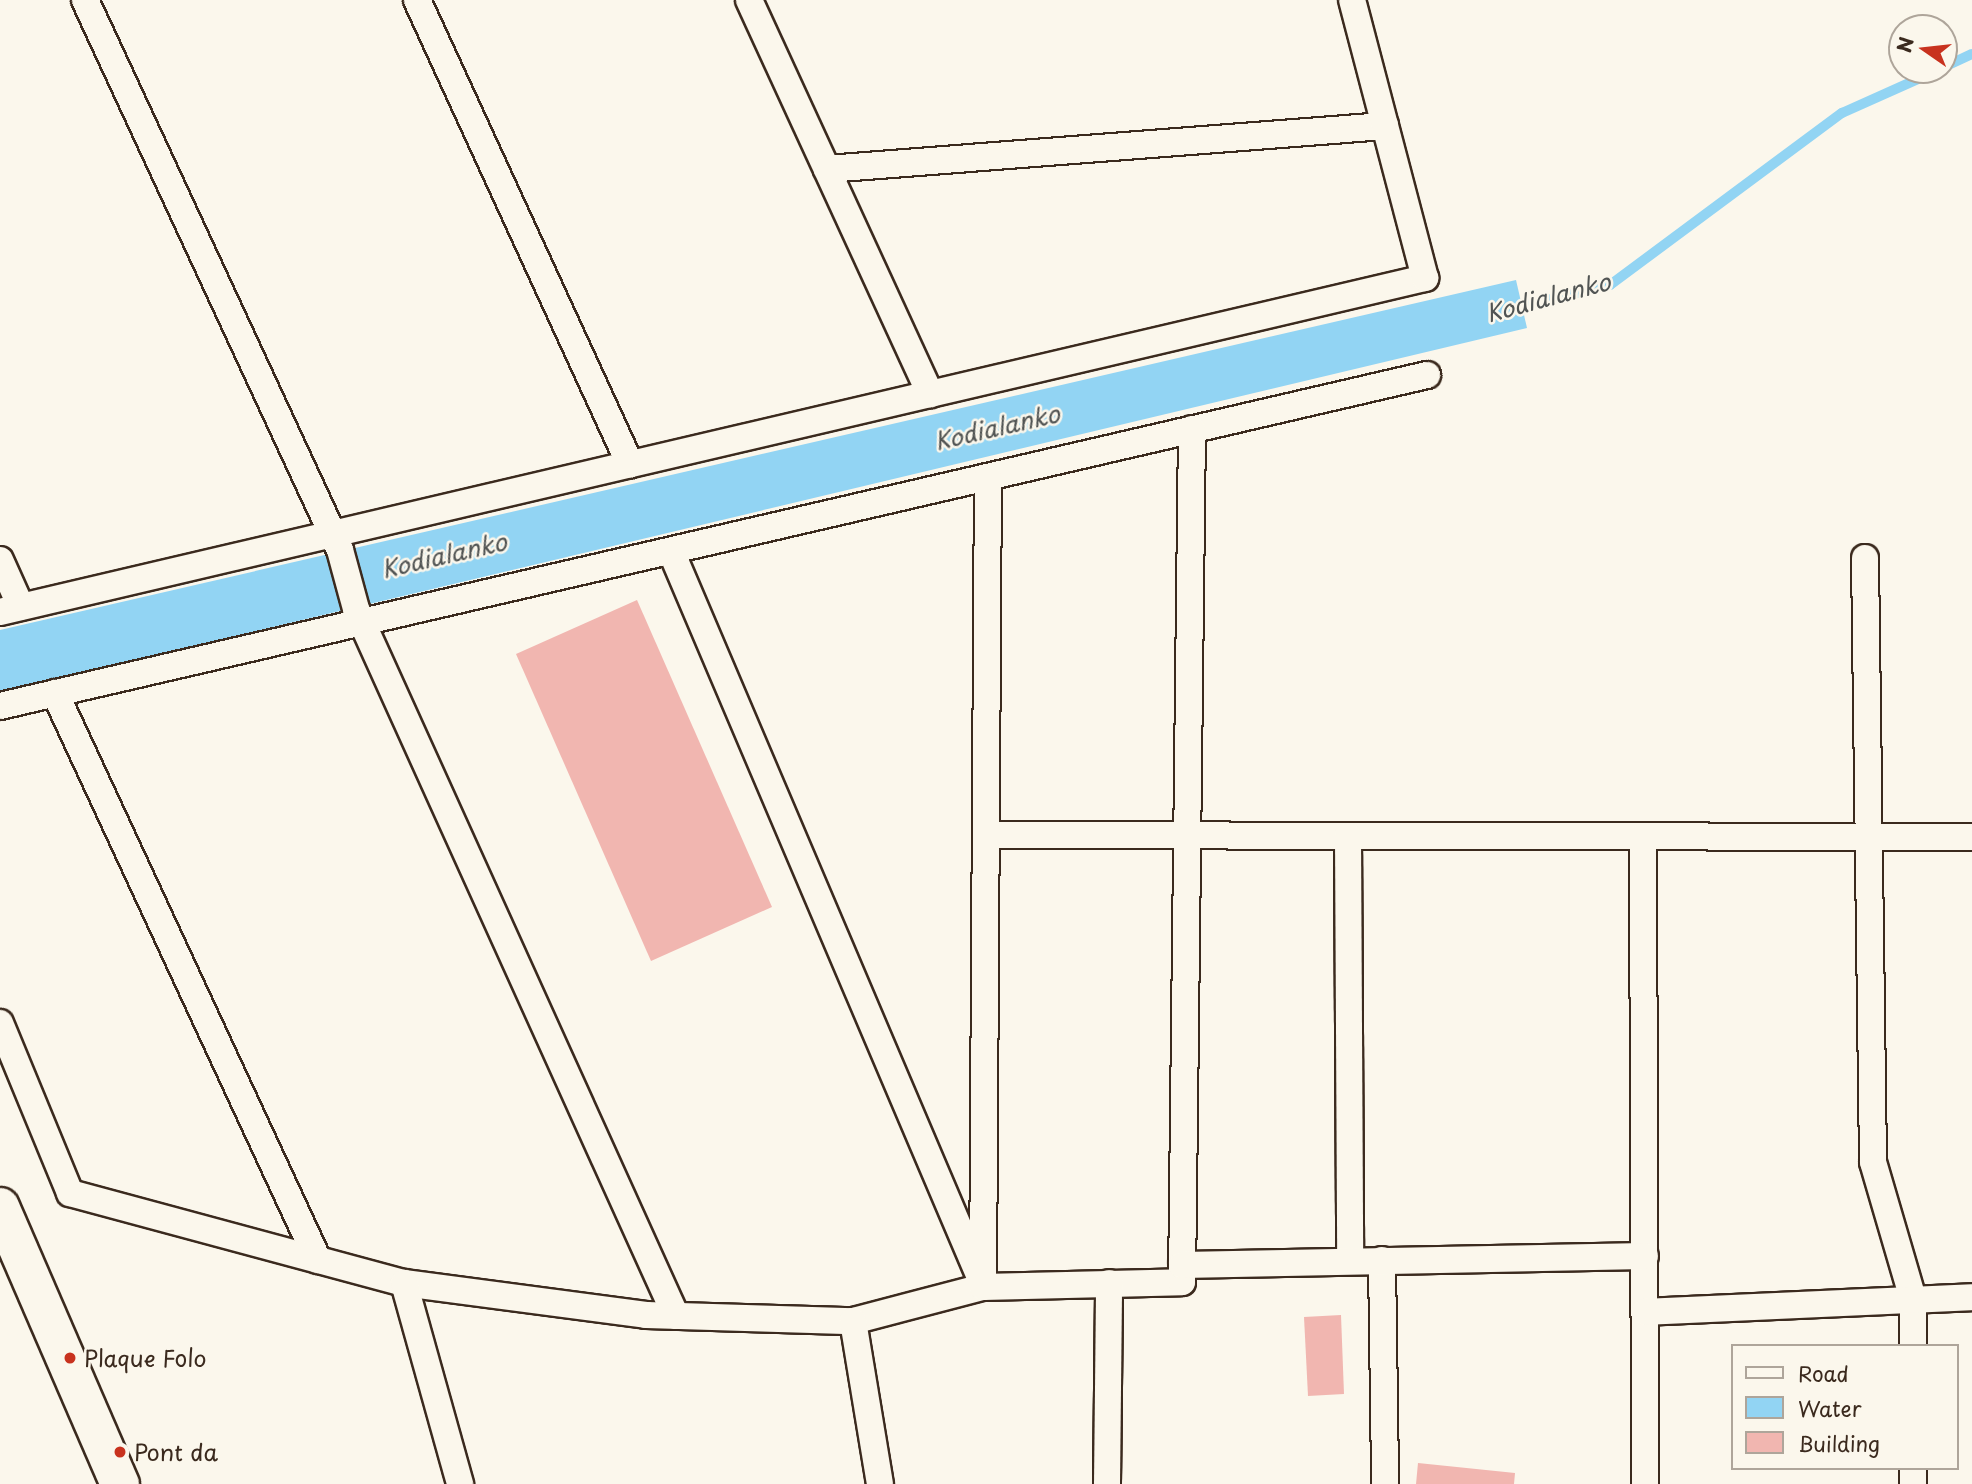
<!DOCTYPE html>
<style>
body{margin:0}
#map{position:relative;width:1972px;height:1484px;overflow:hidden;background:#fbf7ec;font-family:"Playpen Sans",sans-serif}
div>[style]{position:absolute}
.water>*{inset:0;background:#92d4f3}
.stream>*{height:10px;margin:-5px;padding:0 5px;transform-origin:5px;border-radius:5px;background:#92d4f3}
.building>*{inset:0;background:#f1b6b0}
.roads{filter:drop-shadow(2px 0 #3b2a1e) drop-shadow(-2px 0 #3b2a1e) drop-shadow(0 2px #3b2a1e) drop-shadow(0 -2px #3b2a1e)}
.minor>*{height:26px;margin:-13px;padding:0 13px;transform-origin:13px;border-radius:13px;background:#fbf7ec}
.trunk>*{height:38px;margin:-19px;padding:0 19px;transform-origin:19px;border-radius:19px;background:#fbf7ec}
.dots>*{width:19px;height:19px;translate:-50% -50%;box-sizing:border-box;border:4px solid #fbf7ec;border-radius:50%}
span{translate:-50% -50%;white-space:nowrap;text-align:center;line-height:1.15;-webkit-text-stroke:5px #fbf7ec;paint-order:stroke}
.poi-label{font-size:23px;color:#3b2a1e}
.left{translate:0 -50%;text-align:left}
.water-label{font-size:24px;color:#515453;font-style:italic}
.legend{position:absolute;left:1731px;top:1344px;width:228px;height:126px;box-sizing:border-box;background:#fbf7ec;border:2px solid #aea59a;margin:0;padding:9px 12px;list-style:none;font-size:21px;color:#3b2a1e}
.legend li{display:flex;align-items:center;gap:14px;height:35px}
.legend b{width:35px;border:2px solid #aea59a}
.north{position:absolute;left:1888px;top:14px;width:70px;height:70px;box-sizing:border-box;background:#fbf7ec;border:2px solid #aea59a;border-radius:50%;rotate:284deg;font-size:19px;font-weight:700;line-height:28px;text-align:center;color:#3b2a1e}
.north::after{content:'';display:block;margin:auto;width:24px;height:32px;background:#c8321e;clip-path:polygon(50% 0,100% 100%,50% 72%,0 100%)}
</style>
<div id="map">
<div class="water">
<i style="clip-path:polygon(1516px 280px,1527px 328px,0 692px,0 630px)"></i>
</div>
<div class="stream">
<i style="left:1944px;top:67px;width:31px;rotate:-25deg"></i>
<i style="left:1510px;top:309px;width:103px;rotate:-13.5deg"></i>
<i style="left:1610px;top:285px;width:289px;rotate:-36.6deg"></i>
<i style="left:1842px;top:113px;width:105px;rotate:-24.1deg"></i>
</div>
<div class="building">
<i style="clip-path:polygon(637px 600px,772px 907px,651px 961px,516px 654px)"></i>
<i style="clip-path:polygon(1341px 1315px,1344px 1394px,1308px 1396px,1304px 1317px)"></i>
<i style="clip-path:polygon(1418px 1463px,1515px 1473px,1514px 1484px,1416px 1484px)"></i>
</div>
<div class="roads">
<div class="minor">
<i style="left:85px;top:0;width:606px;rotate:65.13deg"></i>
<i style="left:340px;top:550px;width:61px;rotate:74.8deg"></i>
<i style="left:356px;top:609px;width:776px;rotate:65.65deg"></i>
<i style="left:417px;top:0;width:511px;rotate:65.34deg"></i>
<i style="left:749px;top:0;width:434px;rotate:65.3deg"></i>
<i style="left:827px;top:169px;width:560px;rotate:-4.41deg"></i>
<i style="left:671px;top:551px;width:787px;rotate:66.95deg"></i>
<i style="left:1865px;top:558px;width:604px;rotate:89.24deg"></i>
<i style="left:1873px;top:1162px;width:143px;rotate:73.7deg"></i>
<i style="left:1913px;top:1299px;width:47px;rotate:90deg"></i>
<i style="left:0;top:560px;width:51px;rotate:65.9deg"></i>
<i style="left:0;top:612px;width:1464px;rotate:-13.19deg"></i>
<i style="left:1425px;top:278px;width:287px;rotate:-104.7deg"></i>
<i style="left:55px;top:693px;width:625px;rotate:65.12deg"></i>
<i style="left:0;top:706px;width:1465px;rotate:-13.06deg"></i>
<i style="left:986px;top:835px;width:986px;rotate:0.12deg"></i>
<i style="left:1348px;top:836px;width:424px;rotate:89.7deg"></i>
<i style="left:1643px;top:836px;width:648px;rotate:89.82deg"></i>
<i style="left:0;top:1023px;width:184px;rotate:67.6deg"></i>
<i style="left:70px;top:1193px;width:346px;rotate:15.1deg"></i>
<i style="left:404px;top:1283px;width:244px;rotate:7.5deg"></i>
<i style="left:646px;top:1315px;width:207px;rotate:1.7deg"></i>
<i style="left:853px;top:1321px;width:134px;rotate:-14.7deg"></i>
<i style="left:983px;top:1287px;width:199px;rotate:-1.4deg"></i>
<i style="left:1182px;top:1282px;width:853px;rotate:-89.33deg"></i>
<i style="left:1382px;top:1260px;width:224px;rotate:89.2deg"></i>
<i style="left:1182px;top:1265px;width:463px;rotate:-1.1deg"></i>
<i style="left:404px;top:1283px;width:209px;rotate:74.4deg"></i>
<i style="left:983px;top:1287px;width:810px;rotate:-89.65deg"></i>
<i style="left:1645px;top:1312px;width:327px;rotate:-2.6deg"></i>
<i style="left:853px;top:1321px;width:165px;rotate:80.6deg"></i>
<i style="left:1107px;top:1484px;width:201px;rotate:-89.4deg"></i>
<i style="left:1913px;top:1484px;width:16px;rotate:-90deg"></i>
</div>
<div class="trunk">
<i style="left:0;top:1207px;width:302px;rotate:66.6deg"></i>
</div>
</div>
<div class="dots">
<i style="left:70px;top:1358px;background:#c8321e"></i>
<i style="left:120px;top:1452px;background:#c8321e"></i>
</div>
<div class="poi-label">
<span class="left" style="left:84px;top:1358px">Plaque Folo</span>
<span class="left" style="left:134px;top:1452px">Pont da</span>
</div>
<div class="water-label">
<span style="left:1548px;top:297px;rotate:-15deg">Kodialanko</span>
<span style="left:997px;top:427px;rotate:-13deg">Kodialanko</span>
<span style="left:444px;top:555px;rotate:-13deg">Kodialanko</span>
</div>
<ul class="legend">
<li><b style="height:9px;background:#fbf7ec"></b>Road</li>
<li><b style="height:19px;background:#92d4f3"></b>Water</li>
<li><b style="height:19px;background:#f1b6b0"></b>Building</li>
</ul>
<div class="north">N</div>
</div>
